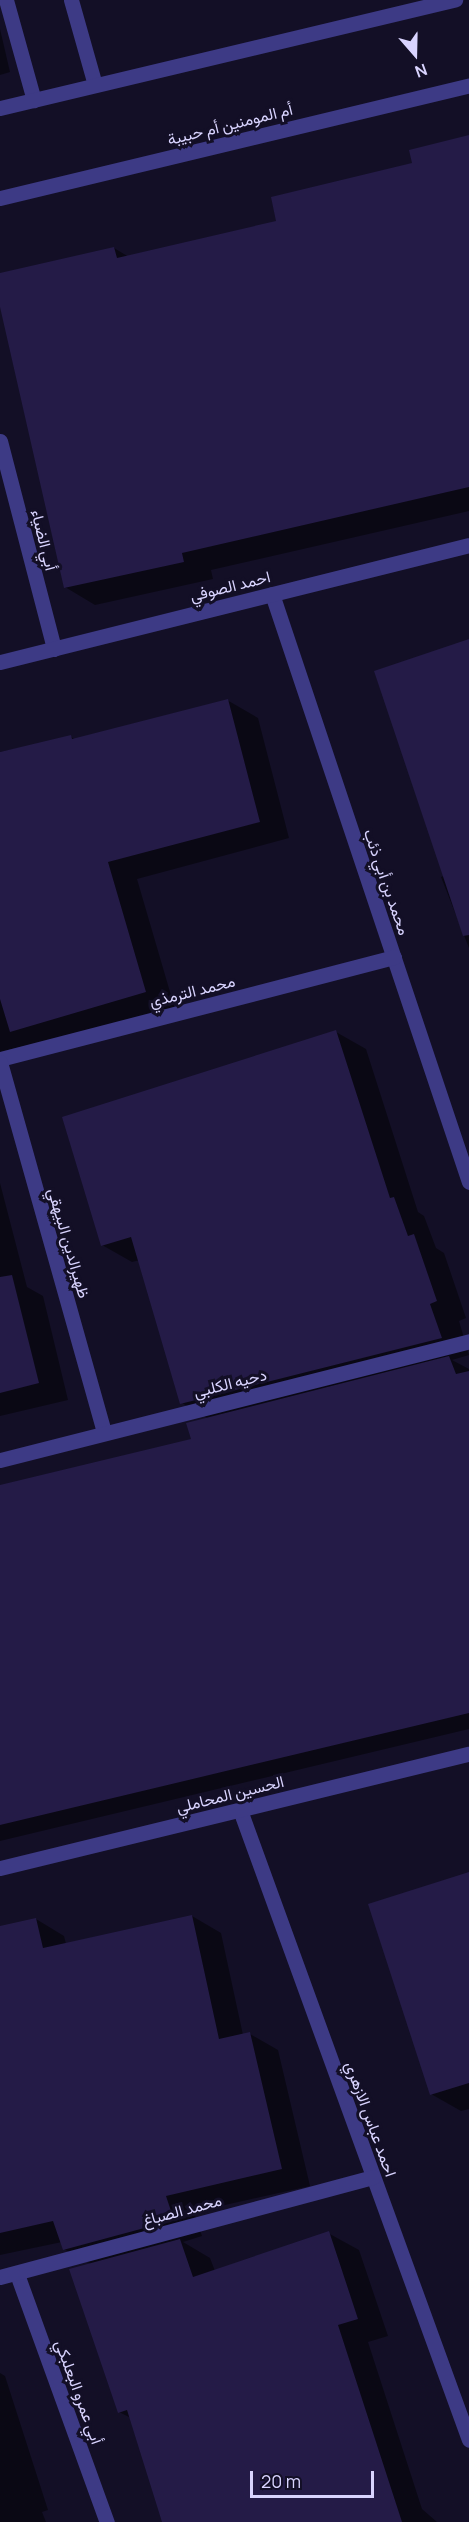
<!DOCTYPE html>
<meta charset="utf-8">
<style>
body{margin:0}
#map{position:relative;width:469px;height:2522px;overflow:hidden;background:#130f26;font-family:Manrope,Vazirmatn,sans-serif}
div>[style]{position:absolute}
.shadow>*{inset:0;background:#0007}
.building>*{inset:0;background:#241b47}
.street>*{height:15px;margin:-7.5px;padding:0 7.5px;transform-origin:7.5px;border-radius:7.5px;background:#3d3a85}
span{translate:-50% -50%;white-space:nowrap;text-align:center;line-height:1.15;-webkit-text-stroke:6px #130f26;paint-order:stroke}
.street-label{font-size:16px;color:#d9d4ff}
.north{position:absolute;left:385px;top:24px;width:60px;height:60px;-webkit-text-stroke:4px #130f26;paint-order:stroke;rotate:160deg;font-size:16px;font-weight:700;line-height:24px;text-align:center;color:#d9d4ff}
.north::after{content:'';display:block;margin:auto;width:21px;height:27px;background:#d9d4ff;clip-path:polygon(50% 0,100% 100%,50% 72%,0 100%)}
.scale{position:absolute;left:250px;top:2471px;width:124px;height:27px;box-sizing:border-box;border:3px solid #d9d4ff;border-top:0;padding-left:8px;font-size:18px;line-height:21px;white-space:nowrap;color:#d9d4ff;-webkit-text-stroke:4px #130f26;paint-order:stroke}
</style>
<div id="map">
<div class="shadow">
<i style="clip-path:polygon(0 29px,10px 72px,0 75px)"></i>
<i style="clip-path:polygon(469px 136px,469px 511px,211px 570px,213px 579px,95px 605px,65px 587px,0 300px,0 275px,114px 248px,129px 257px,278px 222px,414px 164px)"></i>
<i style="clip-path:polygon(469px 641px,469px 948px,441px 877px,444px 876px)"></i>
<i style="clip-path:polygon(227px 700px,258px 718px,289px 838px,137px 879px,175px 1009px,0 1052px,0 752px,71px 737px,76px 740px)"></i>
<i style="clip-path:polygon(336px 1032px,366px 1049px,418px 1212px,424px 1216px,436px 1248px,444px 1253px,466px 1318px,459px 1321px,469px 1355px,452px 1360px,469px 1369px,469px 1729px,0 1841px,0 1487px,193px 1440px,209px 1419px,182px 1403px,140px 1260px,132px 1262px,102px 1245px)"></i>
<i style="clip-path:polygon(0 1183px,27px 1287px,43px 1296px,68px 1400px,0 1416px)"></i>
<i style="clip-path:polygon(469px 1873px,469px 2109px,461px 2111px,431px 2094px)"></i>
<i style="clip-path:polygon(192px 1916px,221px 1933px,243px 2035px,250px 2034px,278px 2050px,310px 2186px,194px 2212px,202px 2236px,183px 2242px,210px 2258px,215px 2271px,328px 2233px,359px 2250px,388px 2336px,368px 2342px,422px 2509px,437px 2522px,164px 2522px,131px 2418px,119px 2412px,91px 2264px,64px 2249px,62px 2242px,0 2255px,0 1928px,36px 1919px,64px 1936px,66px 1944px)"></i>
<i style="clip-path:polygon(0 2373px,5px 2376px,48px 2510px,42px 2512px,46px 2522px,0 2522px)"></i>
</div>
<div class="building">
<i style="clip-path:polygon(469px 135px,469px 487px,182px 553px,184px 562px,64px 588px,0 307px,0 273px,114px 247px,117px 258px,276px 221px,271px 197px,412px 163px,409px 150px)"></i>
<i style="clip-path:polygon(469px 639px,469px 935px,463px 936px,374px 671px)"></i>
<i style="clip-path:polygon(228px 699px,260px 822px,108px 862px,146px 992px,10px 1032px,0 999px,0 752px,71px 735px,72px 739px)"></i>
<i style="clip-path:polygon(336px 1030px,390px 1198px,394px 1197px,408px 1236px,414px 1234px,437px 1301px,430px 1304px,442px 1338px,180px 1404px,131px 1237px,101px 1246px,62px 1117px)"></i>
<i style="clip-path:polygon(12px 1275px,39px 1383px,0 1393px,0 1277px)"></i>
<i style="clip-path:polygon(449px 1356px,456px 1374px,469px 1371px,469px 1713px,0 1825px,0 1485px,191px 1439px,186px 1423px)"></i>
<i style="clip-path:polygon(469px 1872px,469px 2083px,430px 2095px,368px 1904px)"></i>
<i style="clip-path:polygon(192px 1915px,219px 2039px,250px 2032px,282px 2169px,166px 2196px,174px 2220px,63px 2250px,53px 2221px,0 2233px,0 1926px,36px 1918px,43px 1948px)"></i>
<i style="clip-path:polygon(329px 2231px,358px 2319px,338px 2325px,402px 2522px,162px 2522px,127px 2410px,118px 2413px,69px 2269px,180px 2239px,193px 2277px)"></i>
</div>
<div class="street">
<i style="left:6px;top:0;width:104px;rotate:74.4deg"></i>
<i style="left:71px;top:0;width:88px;rotate:74.2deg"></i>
<i style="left:0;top:108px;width:468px;rotate:-13.4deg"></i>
<i style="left:0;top:198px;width:482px;rotate:-13.5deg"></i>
<i style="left:0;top:441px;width:215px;rotate:75.4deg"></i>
<i style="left:272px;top:594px;width:620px;rotate:71.48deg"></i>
<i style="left:0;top:662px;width:483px;rotate:-14deg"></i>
<i style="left:0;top:1059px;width:407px;rotate:-14.5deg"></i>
<i style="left:0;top:1062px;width:385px;rotate:74.3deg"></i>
<i style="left:0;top:1460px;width:484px;rotate:-14.2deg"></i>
<i style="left:240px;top:1810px;width:670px;rotate:70.02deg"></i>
<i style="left:0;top:1868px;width:483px;rotate:-13.7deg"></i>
<i style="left:17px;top:2274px;width:264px;rotate:70.1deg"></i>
<i style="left:0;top:2277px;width:386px;rotate:-15deg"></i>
</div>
<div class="street-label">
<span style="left:230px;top:124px;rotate:-14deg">أم المومنين أم حبيبة</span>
<span style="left:44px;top:540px;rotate:76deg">أبي الضياء</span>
<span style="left:230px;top:586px;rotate:-14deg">احمد الصوفي</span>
<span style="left:387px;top:882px;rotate:71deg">محمد بن أبي ذئب</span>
<span style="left:192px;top:991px;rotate:-14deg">محمد الترمذي</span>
<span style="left:69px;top:1243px;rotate:74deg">ظهيرالدين البيهقي</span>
<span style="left:230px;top:1383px;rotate:-14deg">دحيه الكلبي</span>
<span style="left:230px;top:1794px;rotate:-14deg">الحسين المحاملي</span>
<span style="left:371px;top:2119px;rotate:70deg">احمد عباس الازهري</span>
<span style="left:182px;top:2210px;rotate:-15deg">محمد الصباغ</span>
<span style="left:79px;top:2392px;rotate:70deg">أبي عمرو البعلبكي</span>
</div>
<div class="north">N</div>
<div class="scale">20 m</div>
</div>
